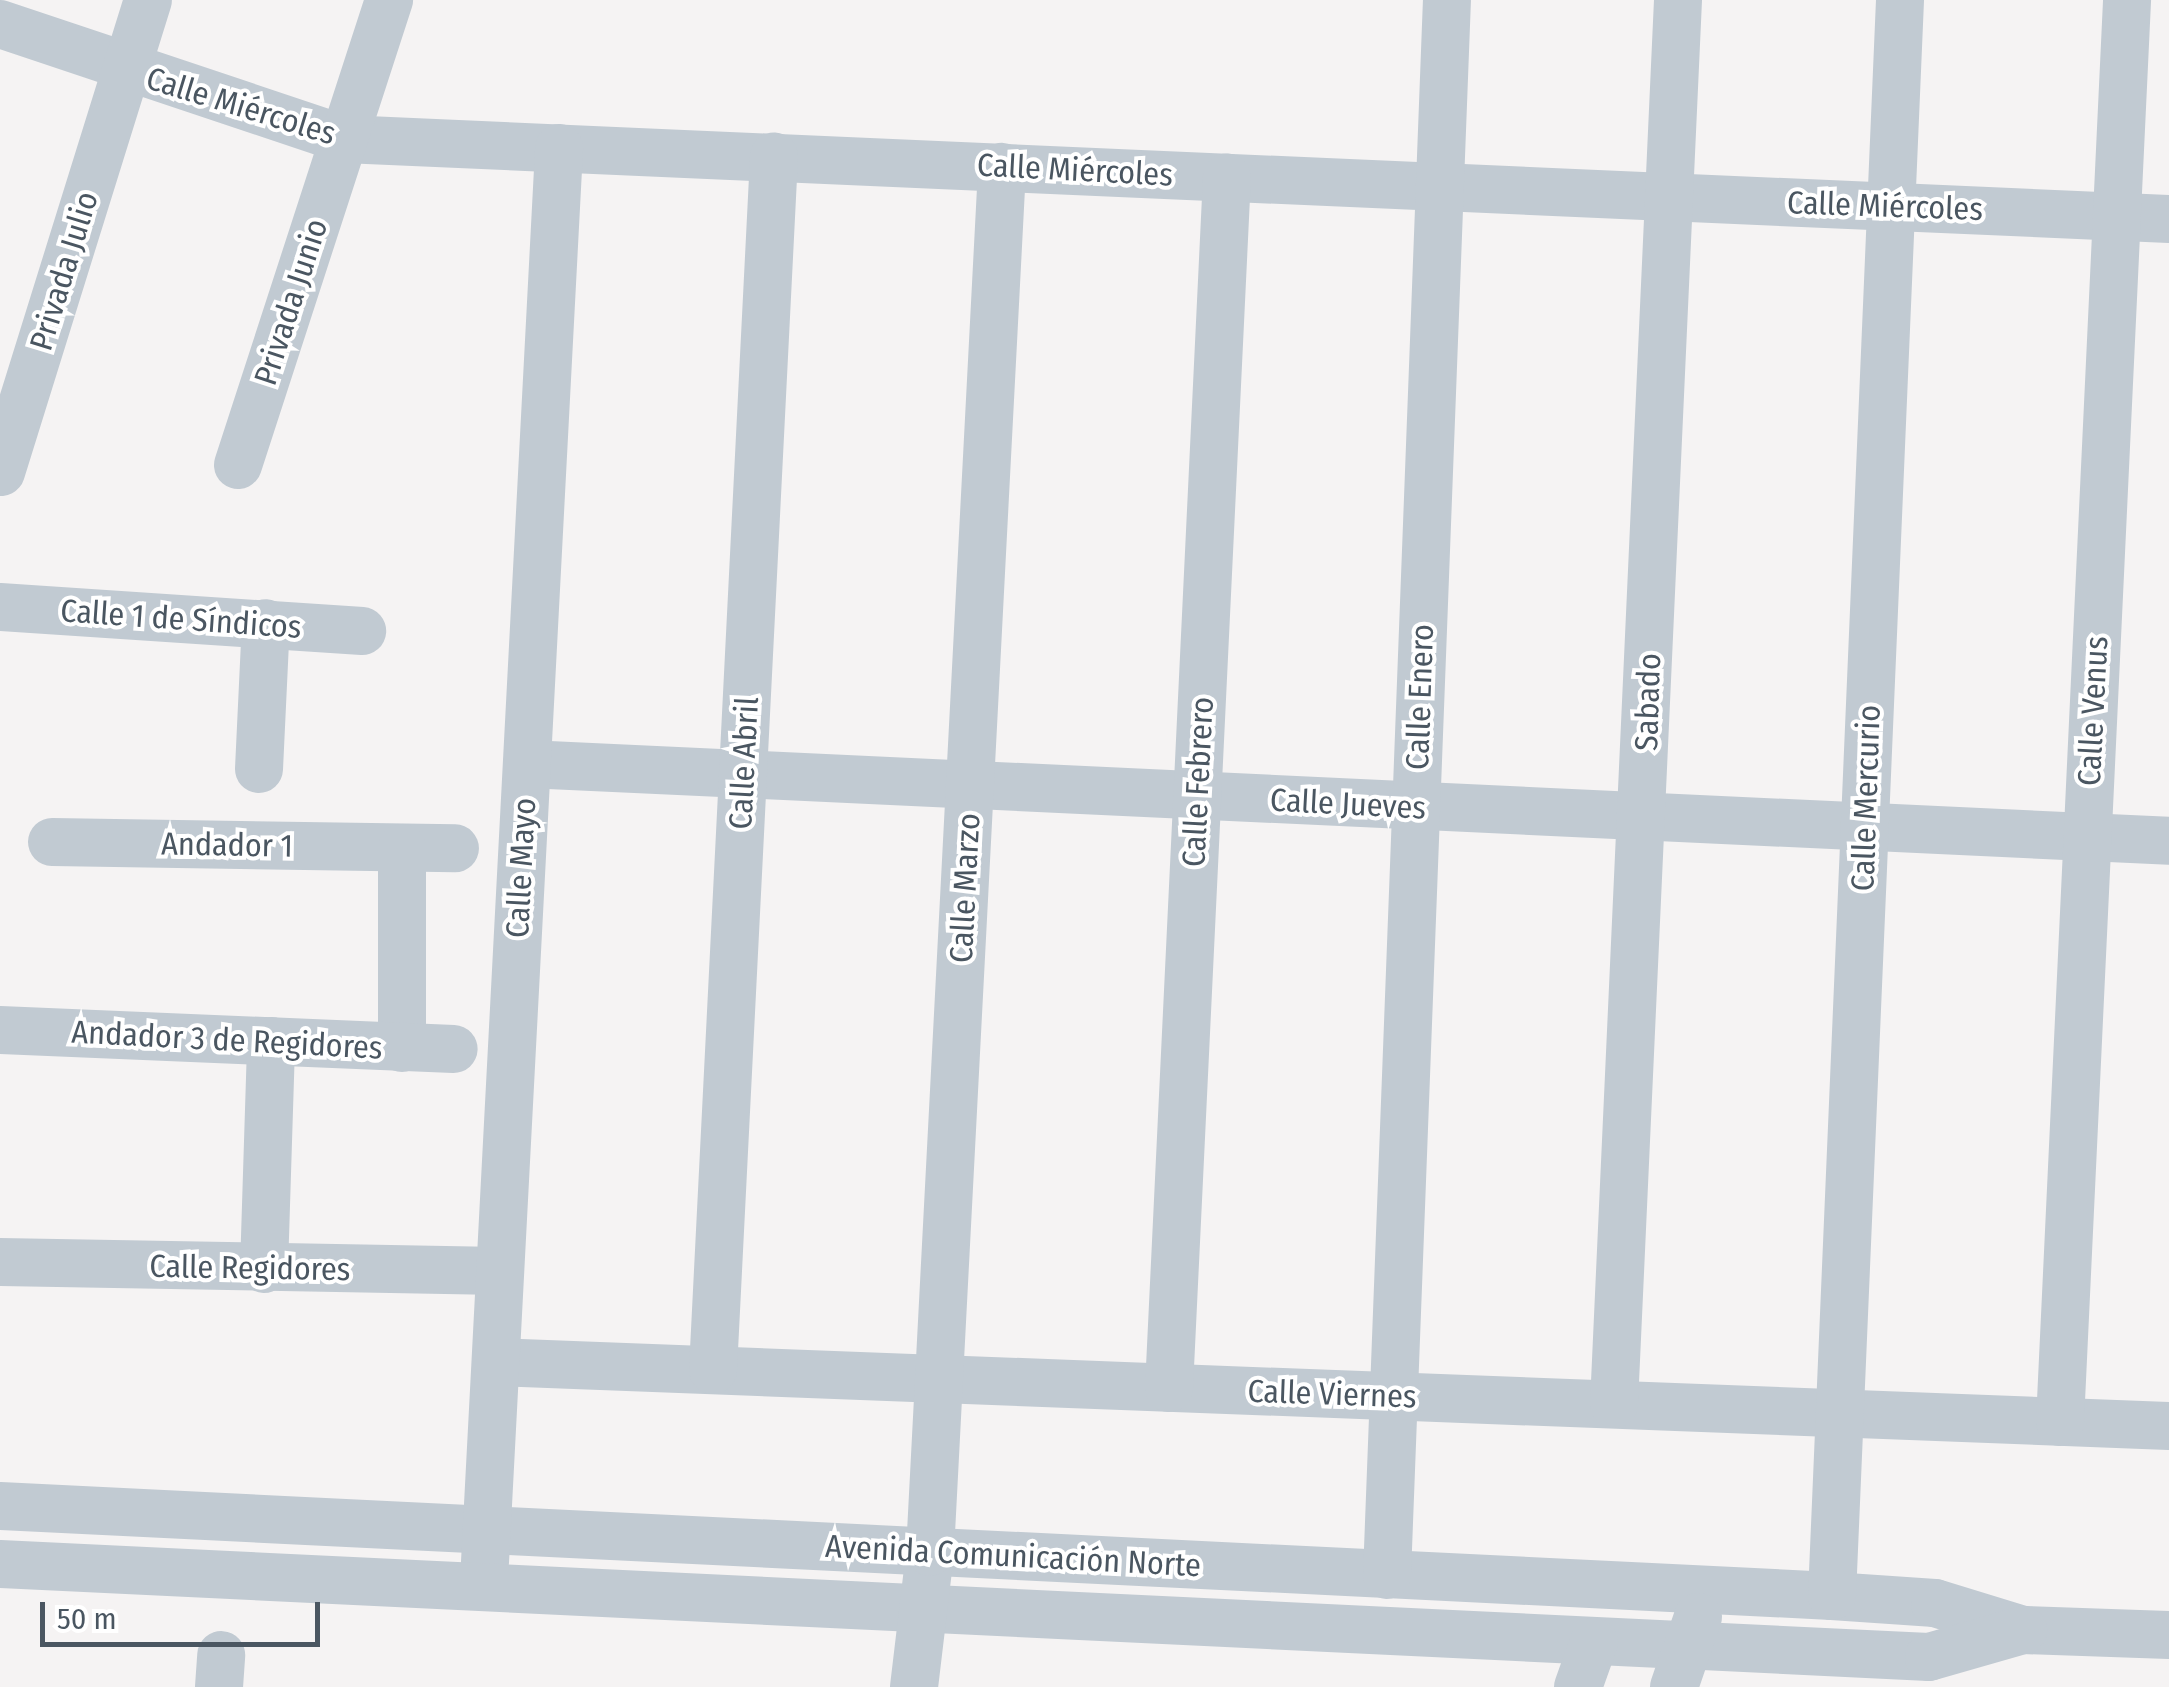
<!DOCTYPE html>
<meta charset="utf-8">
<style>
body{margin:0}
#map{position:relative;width:2169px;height:1687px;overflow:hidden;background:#f5f3f3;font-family:"Fira Sans Condensed",sans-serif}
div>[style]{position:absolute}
.minor>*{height:48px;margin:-24px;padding:0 24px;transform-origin:24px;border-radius:24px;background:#c1cad2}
span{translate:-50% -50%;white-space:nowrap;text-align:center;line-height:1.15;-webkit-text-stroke:8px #fff;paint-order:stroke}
.street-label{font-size:32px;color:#4a5661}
.scale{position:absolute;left:40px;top:1602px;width:280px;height:45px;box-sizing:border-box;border:5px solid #4a5661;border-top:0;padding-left:12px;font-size:30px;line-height:35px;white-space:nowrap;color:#4a5661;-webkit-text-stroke:8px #fff;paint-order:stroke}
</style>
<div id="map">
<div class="minor">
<i style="left:0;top:24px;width:363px;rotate:18.5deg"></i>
<i style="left:344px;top:139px;width:1827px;rotate:2.51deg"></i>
<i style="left:238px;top:465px;width:489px;rotate:-72deg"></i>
<i style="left:1px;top:472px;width:494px;rotate:-72.7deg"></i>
<i style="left:0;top:607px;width:363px;rotate:3.8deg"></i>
<i style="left:527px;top:764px;width:1644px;rotate:2.68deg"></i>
<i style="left:259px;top:769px;width:146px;rotate:-87.3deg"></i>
<i style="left:52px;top:842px;width:403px;rotate:0.9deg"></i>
<i style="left:402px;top:848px;width:200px;rotate:90deg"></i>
<i style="left:0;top:1030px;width:454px;rotate:2.4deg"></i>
<i style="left:0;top:1262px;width:500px;rotate:1.03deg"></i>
<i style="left:264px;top:1269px;width:228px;rotate:-88.2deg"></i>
<i style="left:496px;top:1362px;width:1674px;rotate:2.19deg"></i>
<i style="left:713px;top:1370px;width:1215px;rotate:-87.12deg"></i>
<i style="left:1169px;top:1388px;width:1212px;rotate:-87.26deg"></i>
<i style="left:1614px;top:1404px;width:1405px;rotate:-87.39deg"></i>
<i style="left:2060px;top:1422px;width:1424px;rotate:-87.3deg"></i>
<i style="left:0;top:1506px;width:1834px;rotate:2.81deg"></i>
<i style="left:1832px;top:1596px;width:103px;rotate:3.9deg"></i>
<i style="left:1935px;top:1603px;width:92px;rotate:17.1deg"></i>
<i style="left:2023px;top:1630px;width:146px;rotate:2deg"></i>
<i style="left:485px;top:1562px;width:1416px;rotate:-87deg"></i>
<i style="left:0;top:1564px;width:1931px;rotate:2.76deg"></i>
<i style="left:1929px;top:1657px;width:98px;rotate:-16deg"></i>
<i style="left:1387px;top:1575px;width:1576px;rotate:-87.82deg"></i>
<i style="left:1832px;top:1596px;width:1597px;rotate:-87.56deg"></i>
<i style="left:219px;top:1687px;width:32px;rotate:-86deg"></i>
<i style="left:914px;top:1687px;width:136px;rotate:-83.2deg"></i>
<i style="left:930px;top:1552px;width:1387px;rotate:-87.02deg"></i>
<i style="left:1578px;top:1687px;width:48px;rotate:-70.4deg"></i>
<i style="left:1674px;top:1687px;width:74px;rotate:-71.1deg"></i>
</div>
<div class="street-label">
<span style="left:241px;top:106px;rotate:17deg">Calle Miércoles</span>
<span style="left:1075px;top:170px;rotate:3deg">Calle Miércoles</span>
<span style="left:1885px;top:206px;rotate:2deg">Calle Miércoles</span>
<span style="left:64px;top:271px;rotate:-73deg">Privada Julio</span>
<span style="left:291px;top:302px;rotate:-72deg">Privada Junio</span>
<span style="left:181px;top:619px;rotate:4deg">Calle 1 de Síndicos</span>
<span style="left:1420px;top:697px;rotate:-88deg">Calle Enero</span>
<span style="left:1648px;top:702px;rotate:-88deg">Sabado</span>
<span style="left:2093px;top:711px;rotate:-87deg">Calle Venus</span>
<span style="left:744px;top:763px;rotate:-87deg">Calle Abril</span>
<span style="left:1198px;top:782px;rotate:-87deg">Calle Febrero</span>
<span style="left:1866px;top:798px;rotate:-88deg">Calle Mercurio</span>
<span style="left:1348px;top:804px;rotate:3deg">Calle Jueves</span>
<span style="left:227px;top:845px;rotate:1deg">Andador 1</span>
<span style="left:521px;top:868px;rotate:-87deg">Calle Mayo</span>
<span style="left:965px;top:888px;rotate:-87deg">Calle Marzo</span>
<span style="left:227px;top:1040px;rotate:3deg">Andador 3 de Regidores</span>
<span style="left:250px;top:1268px;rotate:1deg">Calle Regidores</span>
<span style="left:1332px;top:1394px;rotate:2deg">Calle Viernes</span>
<span style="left:1013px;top:1556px;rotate:3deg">Avenida Comunicación Norte</span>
</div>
<div class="scale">50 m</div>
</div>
